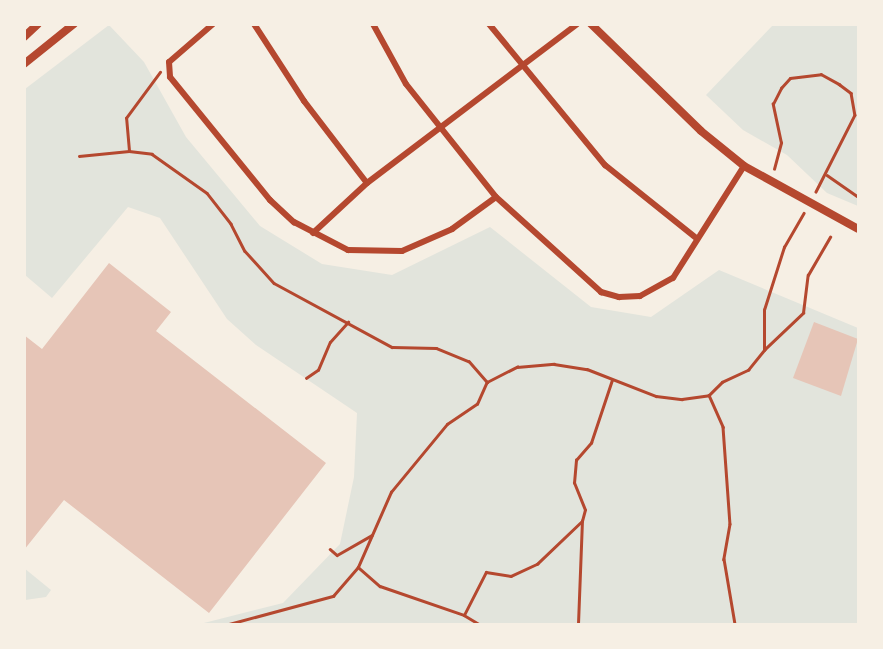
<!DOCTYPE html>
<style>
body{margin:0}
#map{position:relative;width:883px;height:649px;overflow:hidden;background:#f6efe4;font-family:Figtree,sans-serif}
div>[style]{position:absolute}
.green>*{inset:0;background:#e2e4dc}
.building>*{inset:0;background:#e6c5b7}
.path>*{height:2.5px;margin:-1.25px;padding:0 1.25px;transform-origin:1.25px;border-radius:1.25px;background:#b5482f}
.minor>*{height:6px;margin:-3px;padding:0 3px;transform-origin:3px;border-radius:3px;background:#b5482f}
.tertiary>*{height:8px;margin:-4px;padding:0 4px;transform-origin:4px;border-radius:4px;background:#b5482f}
span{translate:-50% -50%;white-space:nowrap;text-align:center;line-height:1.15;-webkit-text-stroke:5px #f6efe4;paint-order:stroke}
.frame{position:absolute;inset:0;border:26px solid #f6efe4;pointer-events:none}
</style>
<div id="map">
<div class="green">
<i style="clip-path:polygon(109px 25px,144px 62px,186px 137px,260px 226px,322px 264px,392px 275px,490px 227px,591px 307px,651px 317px,719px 270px,858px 328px,858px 624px,200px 624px,283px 603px,340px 544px,354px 477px,357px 413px,256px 345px,227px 319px,160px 218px,128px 207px,52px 298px,25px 275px,25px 89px)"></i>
<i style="clip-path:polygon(773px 25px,858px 25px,858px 206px,827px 193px,787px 155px,743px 130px,706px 95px)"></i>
<i style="clip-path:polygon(24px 568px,51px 590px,46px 597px,25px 600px)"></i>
</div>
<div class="building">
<i style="clip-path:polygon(109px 263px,171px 312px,156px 331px,326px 463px,209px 613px,64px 500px,24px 550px,24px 335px,42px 349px)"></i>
<i style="clip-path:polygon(814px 322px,858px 339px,841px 396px,793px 378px)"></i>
</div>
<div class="path">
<i style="left:129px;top:151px;width:33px;rotate:-95deg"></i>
<i style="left:126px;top:118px;width:57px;rotate:-53.5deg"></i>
<i style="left:79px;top:156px;width:50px;rotate:-5.7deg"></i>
<i style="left:129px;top:151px;width:23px;rotate:7deg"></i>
<i style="left:152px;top:154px;width:67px;rotate:35.3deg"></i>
<i style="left:207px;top:193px;width:39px;rotate:52deg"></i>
<i style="left:231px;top:224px;width:30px;rotate:63deg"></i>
<i style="left:245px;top:251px;width:43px;rotate:47.8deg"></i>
<i style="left:274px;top:283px;width:134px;rotate:28.5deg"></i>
<i style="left:392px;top:347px;width:44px;rotate:1.3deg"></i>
<i style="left:436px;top:348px;width:35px;rotate:22deg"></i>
<i style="left:469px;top:361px;width:28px;rotate:49deg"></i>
<i style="left:487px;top:382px;width:34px;rotate:-27deg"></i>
<i style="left:517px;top:367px;width:37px;rotate:-5deg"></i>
<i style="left:554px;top:364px;width:33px;rotate:9deg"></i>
<i style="left:587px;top:369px;width:74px;rotate:21.4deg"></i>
<i style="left:656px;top:396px;width:26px;rotate:7deg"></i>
<i style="left:682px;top:399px;width:27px;rotate:-8deg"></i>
<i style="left:709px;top:395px;width:18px;rotate:-45deg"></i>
<i style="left:722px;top:382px;width:29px;rotate:-25deg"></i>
<i style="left:748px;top:370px;width:26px;rotate:-51deg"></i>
<i style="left:764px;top:350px;width:40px;rotate:-90deg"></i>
<i style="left:764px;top:310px;width:66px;rotate:-72.4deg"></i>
<i style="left:784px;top:247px;width:39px;rotate:-60deg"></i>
<i style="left:774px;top:169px;width:27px;rotate:-75deg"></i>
<i style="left:781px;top:143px;width:40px;rotate:-102deg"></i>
<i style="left:773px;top:104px;width:18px;rotate:-63deg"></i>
<i style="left:781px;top:88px;width:13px;rotate:-48deg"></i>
<i style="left:790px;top:78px;width:31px;rotate:-7deg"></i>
<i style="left:821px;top:74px;width:21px;rotate:29deg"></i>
<i style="left:839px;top:84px;width:15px;rotate:37deg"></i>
<i style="left:851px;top:93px;width:22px;rotate:80deg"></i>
<i style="left:855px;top:115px;width:86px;rotate:116.9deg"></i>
<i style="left:827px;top:175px;width:38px;rotate:35deg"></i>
<i style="left:764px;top:350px;width:54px;rotate:-43.5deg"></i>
<i style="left:803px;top:313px;width:38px;rotate:-83deg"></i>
<i style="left:808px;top:275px;width:44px;rotate:-59.9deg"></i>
<i style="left:306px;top:378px;width:14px;rotate:-34deg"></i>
<i style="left:318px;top:370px;width:30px;rotate:-67deg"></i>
<i style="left:330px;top:342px;width:27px;rotate:-48deg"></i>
<i style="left:709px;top:395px;width:35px;rotate:66deg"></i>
<i style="left:723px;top:427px;width:97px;rotate:85.9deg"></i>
<i style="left:730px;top:524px;width:36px;rotate:100deg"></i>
<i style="left:724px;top:559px;width:66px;rotate:80.4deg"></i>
<i style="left:330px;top:549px;width:9px;rotate:41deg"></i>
<i style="left:337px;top:555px;width:40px;rotate:-29.7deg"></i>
<i style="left:358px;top:567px;width:29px;rotate:41deg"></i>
<i style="left:380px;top:586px;width:89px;rotate:19deg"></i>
<i style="left:464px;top:615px;width:48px;rotate:-62.9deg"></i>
<i style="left:486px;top:572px;width:25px;rotate:9deg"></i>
<i style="left:511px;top:576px;width:29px;rotate:-25deg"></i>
<i style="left:537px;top:564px;width:62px;rotate:-43.7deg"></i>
<i style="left:582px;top:521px;width:11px;rotate:-75deg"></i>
<i style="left:585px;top:510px;width:29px;rotate:-112deg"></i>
<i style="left:574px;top:483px;width:23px;rotate:-85deg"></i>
<i style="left:576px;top:460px;width:23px;rotate:-49deg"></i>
<i style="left:591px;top:443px;width:66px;rotate:-71.6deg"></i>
<i style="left:464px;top:615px;width:17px;rotate:31deg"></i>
<i style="left:229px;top:624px;width:108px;rotate:-15.1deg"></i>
<i style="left:333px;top:596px;width:38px;rotate:-49deg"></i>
<i style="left:358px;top:567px;width:82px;rotate:-66.3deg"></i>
<i style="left:391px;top:492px;width:88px;rotate:-50.5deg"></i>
<i style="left:447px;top:424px;width:36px;rotate:-34deg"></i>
<i style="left:477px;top:404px;width:24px;rotate:-66deg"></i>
<i style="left:578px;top:624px;width:103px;rotate:-87.8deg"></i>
</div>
<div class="minor">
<i style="left:213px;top:24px;width:58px;rotate:139.2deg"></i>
<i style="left:169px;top:62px;width:15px;rotate:86deg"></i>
<i style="left:170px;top:77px;width:159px;rotate:50.9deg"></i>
<i style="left:270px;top:200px;width:33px;rotate:43deg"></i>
<i style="left:294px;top:222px;width:61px;rotate:27.4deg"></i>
<i style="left:348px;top:250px;width:54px;rotate:1.1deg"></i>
<i style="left:402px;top:251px;width:55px;rotate:-23.7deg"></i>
<i style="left:452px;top:229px;width:54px;rotate:-36deg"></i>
<i style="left:254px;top:24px;width:92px;rotate:57deg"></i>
<i style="left:304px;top:101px;width:103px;rotate:52.5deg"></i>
<i style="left:373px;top:24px;width:68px;rotate:61.2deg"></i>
<i style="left:406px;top:84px;width:144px;rotate:51.5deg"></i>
<i style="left:496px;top:197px;width:142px;rotate:42.1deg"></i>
<i style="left:601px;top:292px;width:19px;rotate:16deg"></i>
<i style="left:619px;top:297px;width:21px;rotate:-3deg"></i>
<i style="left:640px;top:296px;width:38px;rotate:-29deg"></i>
<i style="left:673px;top:278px;width:133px;rotate:-57.6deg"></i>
<i style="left:489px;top:24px;width:183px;rotate:50.6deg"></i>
<i style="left:605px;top:165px;width:115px;rotate:38.7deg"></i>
<i style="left:313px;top:233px;width:74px;rotate:-42.8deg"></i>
<i style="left:367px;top:183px;width:263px;rotate:-37.1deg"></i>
</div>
<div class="tertiary">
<i style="left:591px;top:24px;width:153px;rotate:44.2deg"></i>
<i style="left:701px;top:131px;width:55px;rotate:39.1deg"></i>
<i style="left:744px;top:166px;width:130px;rotate:28.9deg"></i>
<i style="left:24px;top:37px;width:19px;rotate:-43deg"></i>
<i style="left:24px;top:64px;width:64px;rotate:-38.7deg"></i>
</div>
<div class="frame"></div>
</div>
